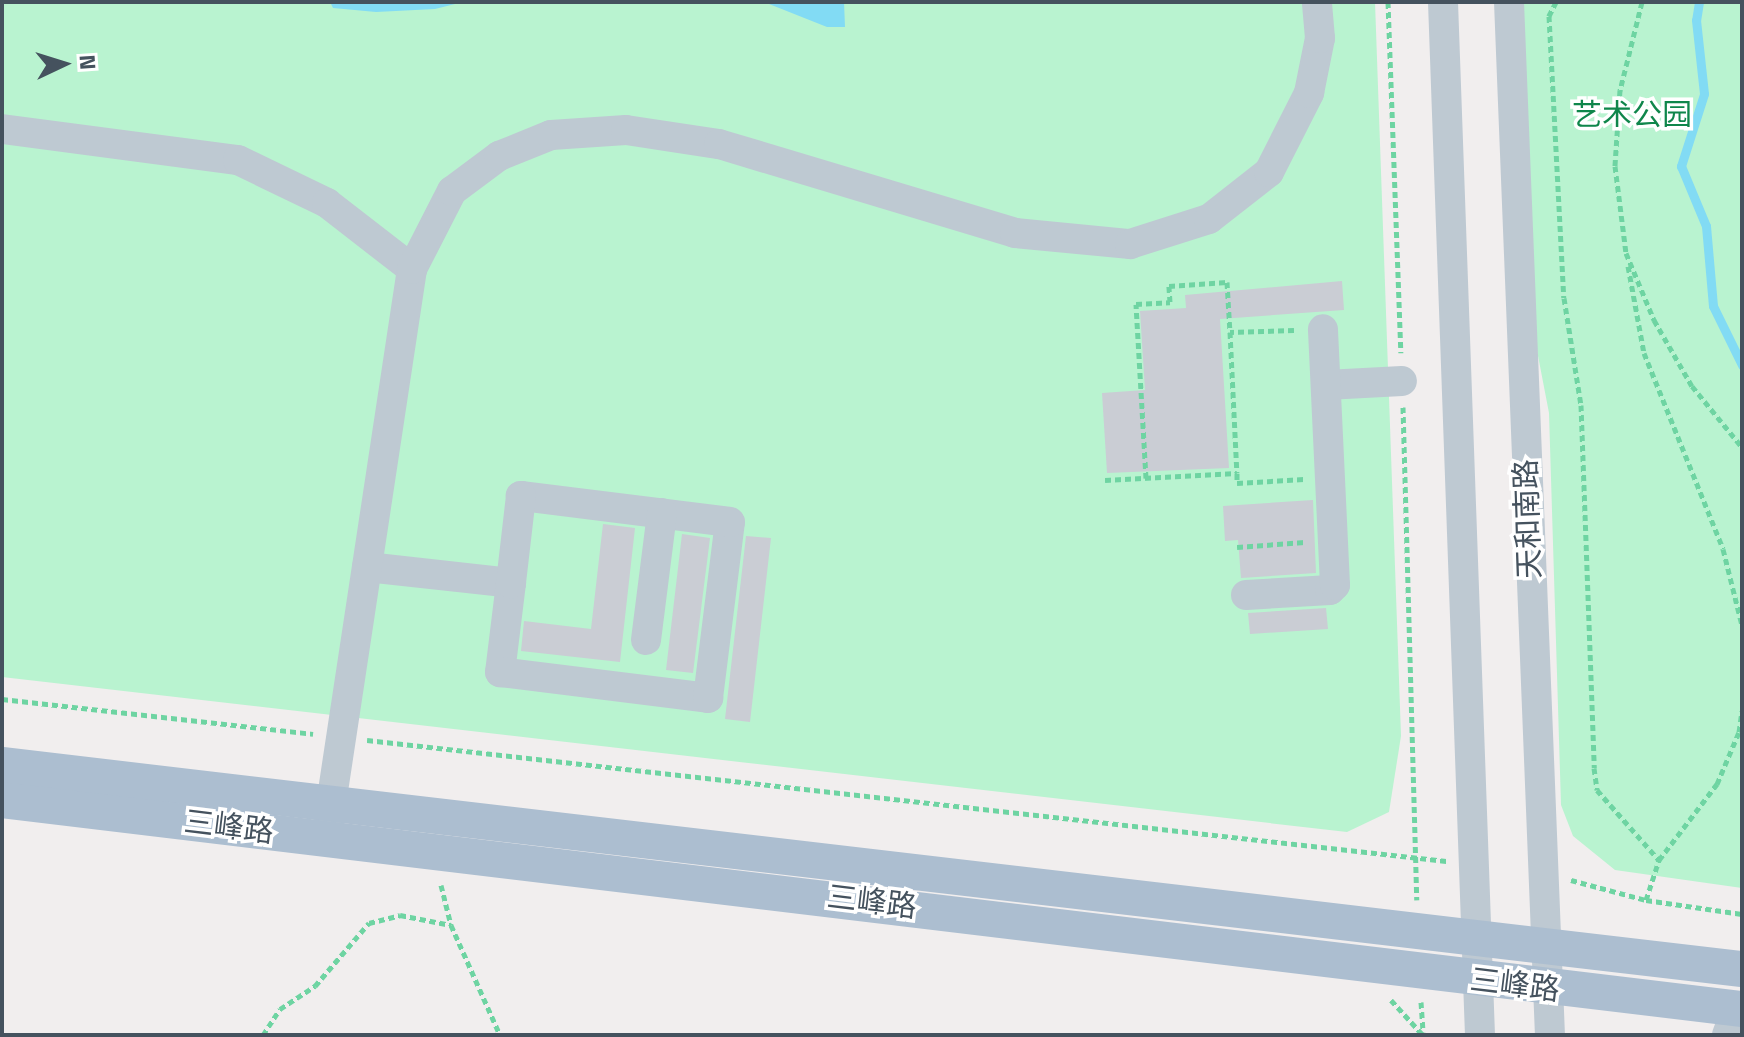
<!DOCTYPE html>
<meta charset="utf-8">
<style>
body{margin:0}
#map{position:relative;width:1744px;height:1037px;overflow:hidden;background:#f1eeee;font-family:"Titillium Web","Noto Sans SC",sans-serif}
div>[style]{position:absolute}
.green>*{inset:0;background:#b9f3d0}
.water>*{inset:0;background:#82dbf4}
.stream>*{height:9px;margin:-4.5px;padding:0 4.5px;transform-origin:4.5px;border-radius:4.5px;background:#82dbf4}
.building>*{inset:0;background:#cacdd4}
.path>*{height:5px;margin-top:-2.5px;transform-origin:0;background:repeating-linear-gradient(90deg,#6ed4a2 0 6px,transparent 0 10px)}
.minor>*{height:30px;margin:-15px;padding:0 15px;transform-origin:15px;border-radius:15px;background:#bec9d2}
.major>*{height:36px;margin:-18px;padding:0 18px;transform-origin:18px;border-radius:18px;background:#acbed0}
span{translate:-50% -50%;white-space:nowrap;text-align:center;line-height:1.15;-webkit-text-stroke:7px #fff;paint-order:stroke}
.park-label{font-size:30px;color:#0f864b}
.street-label{font-size:30px;color:#45525e}
.frame{position:absolute;inset:0;border:4px solid #45525e;pointer-events:none}
.north{position:absolute;left:24px;top:24px;width:80px;height:80px;-webkit-text-stroke:6px #fff;paint-order:stroke;rotate:86deg;font-size:22px;font-weight:700;line-height:32px;text-align:center;color:#45525e}
.north::after{content:'';display:block;margin:auto;width:28px;height:36px;background:#45525e;clip-path:polygon(50% 0,100% 100%,50% 72%,0 100%)}
</style>
<div id="map">
<div class="green">
<i style="clip-path:polygon(2px 2px,1375px 2px,1401px 736px,1389px 812px,1347px 832px,2px 677px)"></i>
<i style="clip-path:polygon(1518px 2px,1742px 2px,1742px 888px,1615px 870px,1573px 836px,1561px 805px,1549px 413px,1529px 309px)"></i>
</div>
<div class="water">
<i style="clip-path:polygon(330px 2px,463px 2px,435px 9px,376px 12px,333px 8px)"></i>
<i style="clip-path:polygon(764px 2px,844px 2px,845px 27px,827px 27px)"></i>
</div>
<div class="stream">
<i style="left:1699px;top:2px;width:18px;rotate:99deg"></i>
<i style="left:1696px;top:20px;width:74px;rotate:83.8deg"></i>
<i style="left:1704px;top:94px;width:76px;rotate:107.7deg"></i>
<i style="left:1681px;top:166px;width:65px;rotate:67.4deg"></i>
<i style="left:1706px;top:226px;width:80px;rotate:85deg"></i>
<i style="left:1713px;top:306px;width:66px;rotate:63.8deg"></i>
</div>
<div class="building">
<i style="clip-path:polygon(1342px 281px,1344px 310px,1220px 319px,1229px 468px,1107px 473px,1102px 393px,1145px 390px,1140px 311px,1186px 308px,1185px 295px)"></i>
<i style="clip-path:polygon(1313px 500px,1316px 573px,1241px 578px,1238px 540px,1225px 541px,1223px 506px)"></i>
<i style="clip-path:polygon(603px 524px,635px 528px,620px 662px,521px 651px,524px 621px,591px 629px)"></i>
<i style="clip-path:polygon(682px 534px,710px 538px,693px 673px,666px 670px)"></i>
<i style="clip-path:polygon(746px 536px,771px 538px,750px 722px,725px 719px)"></i>
<i style="clip-path:polygon(1326px 608px,1328px 629px,1250px 634px,1248px 613px)"></i>
</div>
<div class="path">
<i style="left:1388px;top:2px;width:351px;rotate:87.9deg"></i>
<i style="left:1556px;top:2px;width:16px;rotate:117deg"></i>
<i style="left:1549px;top:16px;width:282px;rotate:87deg"></i>
<i style="left:1564px;top:298px;width:108px;rotate:81deg"></i>
<i style="left:1581px;top:405px;width:363px;rotate:87.9deg"></i>
<i style="left:1594px;top:768px;width:22px;rotate:82deg"></i>
<i style="left:1597px;top:790px;width:94px;rotate:48.5deg"></i>
<i style="left:1642px;top:2px;width:91px;rotate:104deg"></i>
<i style="left:1620px;top:90px;width:76px;rotate:93.8deg"></i>
<i style="left:1615px;top:166px;width:88px;rotate:82.8deg"></i>
<i style="left:1626px;top:253px;width:73px;rotate:67.3deg"></i>
<i style="left:1654px;top:320px;width:76px;rotate:60.1deg"></i>
<i style="left:1692px;top:386px;width:79px;rotate:50.7deg"></i>
<i style="left:1628px;top:266px;width:88px;rotate:79.6deg"></i>
<i style="left:1644px;top:353px;width:211px;rotate:68deg"></i>
<i style="left:1723px;top:549px;width:78px;rotate:76deg"></i>
<i style="left:1294px;top:330px;width:64px;rotate:178.2deg"></i>
<i style="left:1230px;top:332px;width:141px;rotate:87.2deg"></i>
<i style="left:1237px;top:473px;width:10px;rotate:90deg"></i>
<i style="left:1237px;top:483px;width:67px;rotate:-3.4deg"></i>
<i style="left:1403px;top:407px;width:493px;rotate:88.4deg"></i>
<i style="left:1146px;top:478px;width:174px;rotate:-93.3deg"></i>
<i style="left:1136px;top:304px;width:34px;rotate:-3deg"></i>
<i style="left:1170px;top:302px;width:16px;rotate:-94deg"></i>
<i style="left:1169px;top:286px;width:58px;rotate:-3.9deg"></i>
<i style="left:1227px;top:282px;width:50px;rotate:86.6deg"></i>
<i style="left:1105px;top:480px;width:132px;rotate:-3deg"></i>
<i style="left:1237px;top:547px;width:68px;rotate:-4.2deg"></i>
<i style="left:2px;top:699px;width:313px;rotate:6.4deg"></i>
<i style="left:367px;top:740px;width:1086px;rotate:6.4deg"></i>
<i style="left:1571px;top:880px;width:78px;rotate:14.9deg"></i>
<i style="left:1646px;top:900px;width:97px;rotate:8.3deg"></i>
<i style="left:441px;top:885px;width:41px;rotate:76deg"></i>
<i style="left:451px;top:925px;width:120px;rotate:66deg"></i>
<i style="left:1646px;top:900px;width:42px;rotate:-72deg"></i>
<i style="left:1659px;top:860px;width:96px;rotate:-52.7deg"></i>
<i style="left:1717px;top:784px;width:56px;rotate:-67.1deg"></i>
<i style="left:1739px;top:732px;width:21px;rotate:-82deg"></i>
<i style="left:1391px;top:1000px;width:47px;rotate:47.6deg"></i>
<i style="left:1421px;top:1002px;width:30px;rotate:86deg"></i>
<i style="left:263px;top:1035px;width:31px;rotate:-57deg"></i>
<i style="left:280px;top:1009px;width:42px;rotate:-33.3deg"></i>
<i style="left:315px;top:986px;width:83px;rotate:-49.4deg"></i>
<i style="left:369px;top:923px;width:32px;rotate:-14deg"></i>
<i style="left:400px;top:915px;width:52px;rotate:11.1deg"></i>
</div>
<div class="minor">
<i style="left:1443px;top:2px;width:1034px;rotate:87.95deg"></i>
<i style="left:1509px;top:2px;width:1034px;rotate:87.73deg"></i>
<i style="left:2px;top:129px;width:238px;rotate:7.5deg"></i>
<i style="left:238px;top:160px;width:99px;rotate:25.8deg"></i>
<i style="left:327px;top:203px;width:108px;rotate:37.8deg"></i>
<i style="left:1326px;top:385px;width:76px;rotate:-3deg"></i>
<i style="left:367px;top:567px;width:145px;rotate:6.3deg"></i>
<i style="left:511px;top:583px;width:90px;rotate:97deg"></i>
<i style="left:500px;top:672px;width:210px;rotate:7.1deg"></i>
<i style="left:708px;top:698px;width:177px;rotate:-82.9deg"></i>
<i style="left:730px;top:522px;width:211px;rotate:-172.9deg"></i>
<i style="left:521px;top:496px;width:88px;rotate:96.6deg"></i>
<i style="left:1246px;top:595px;width:84px;rotate:-3.4deg"></i>
<i style="left:1330px;top:590px;width:7px;rotate:-45deg"></i>
<i style="left:1335px;top:585px;width:256px;rotate:-92.7deg"></i>
<i style="left:646px;top:640px;width:128px;rotate:-82.8deg"></i>
<i style="left:328px;top:824px;width:561px;rotate:-81.39deg"></i>
<i style="left:412px;top:269px;width:88px;rotate:-62.9deg"></i>
<i style="left:452px;top:191px;width:59px;rotate:-36.7deg"></i>
<i style="left:499px;top:156px;width:56px;rotate:-22deg"></i>
<i style="left:551px;top:135px;width:75px;rotate:-3.8deg"></i>
<i style="left:626px;top:130px;width:94px;rotate:8.6deg"></i>
<i style="left:719px;top:144px;width:309px;rotate:16.7deg"></i>
<i style="left:1015px;top:233px;width:116px;rotate:5.5deg"></i>
<i style="left:1130px;top:244px;width:83px;rotate:-17.6deg"></i>
<i style="left:1209px;top:219px;width:76px;rotate:-38.1deg"></i>
<i style="left:1269px;top:172px;width:89px;rotate:-63.1deg"></i>
<i style="left:1309px;top:93px;width:56px;rotate:-78.7deg"></i>
<i style="left:1320px;top:38px;width:36px;rotate:-95deg"></i>
<i style="left:1727px;top:1035px;width:29px;rotate:-70deg"></i>
</div>
<div class="major">
<i style="left:2px;top:765px;width:1752px;rotate:6.69deg"></i>
<i style="left:2px;top:800px;width:1753px;rotate:6.85deg"></i>
</div>
<div class="park-label">
<span style="left:1632px;top:114px">艺术公园</span>
</div>
<div class="street-label">
<span style="left:1527px;top:519px;rotate:-92deg">天和南路</span>
<span style="left:229px;top:826px;rotate:7deg">三峰路</span>
<span style="left:872px;top:901px;rotate:7deg">三峰路</span>
<span style="left:1515px;top:984px;rotate:7deg">三峰路</span>
</div>
<div class="frame"></div>
<div class="north">N</div>
</div>
